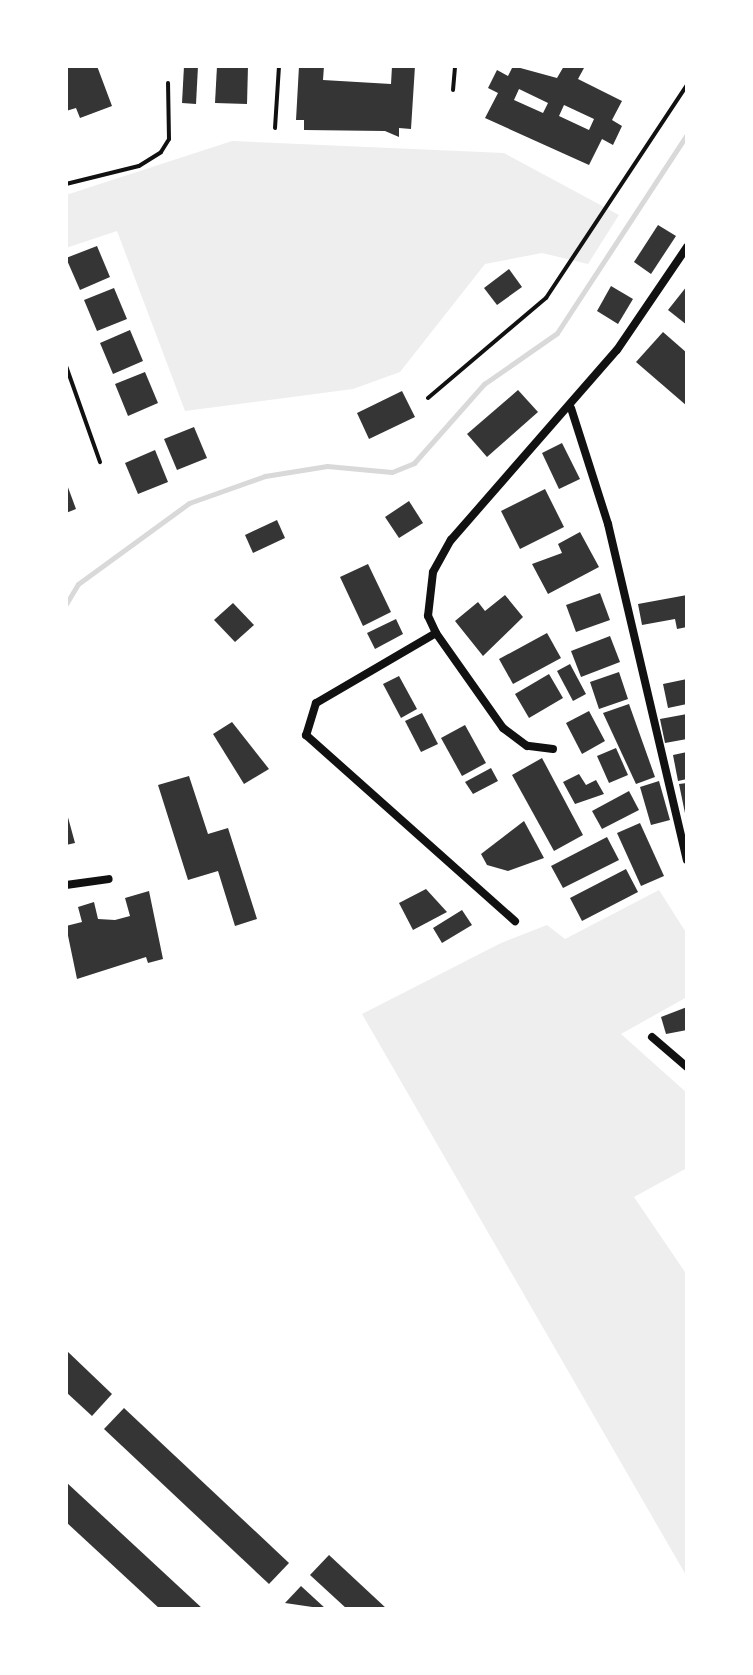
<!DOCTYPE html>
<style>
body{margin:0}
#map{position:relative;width:753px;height:1675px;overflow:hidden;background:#fff;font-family:Poppins,sans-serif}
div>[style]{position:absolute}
.green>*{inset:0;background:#eee}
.stream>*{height:5px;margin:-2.5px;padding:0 2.5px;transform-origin:2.5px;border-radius:2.5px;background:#d9d9d9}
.building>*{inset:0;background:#353535}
.service>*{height:4px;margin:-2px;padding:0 2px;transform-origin:2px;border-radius:2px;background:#111}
.minor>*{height:8px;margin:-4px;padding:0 4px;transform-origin:4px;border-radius:4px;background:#111}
span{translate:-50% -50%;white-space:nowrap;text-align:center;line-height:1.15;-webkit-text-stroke:7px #fff;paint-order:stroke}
.frame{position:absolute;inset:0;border:68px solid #fff;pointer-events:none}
</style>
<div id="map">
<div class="green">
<i style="clip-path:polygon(232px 141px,504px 153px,619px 215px,588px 264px,542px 253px,485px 264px,400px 372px,353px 389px,185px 411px,117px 231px,66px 248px,66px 195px)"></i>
<i style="clip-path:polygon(659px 890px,687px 934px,687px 997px,621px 1034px,687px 1093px,687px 1168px,634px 1197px,687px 1275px,687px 1577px,362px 1014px,501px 943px,547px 925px,565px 939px)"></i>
</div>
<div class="stream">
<i style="left:66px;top:604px;width:23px;rotate:-59deg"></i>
<i style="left:78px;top:584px;width:137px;rotate:-36.1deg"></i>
<i style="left:189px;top:503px;width:81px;rotate:-19.6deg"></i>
<i style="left:265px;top:476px;width:63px;rotate:-9.2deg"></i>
<i style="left:327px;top:466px;width:65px;rotate:5.3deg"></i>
<i style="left:392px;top:472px;width:24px;rotate:-22deg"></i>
<i style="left:414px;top:463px;width:106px;rotate:-48.5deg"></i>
<i style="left:484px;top:384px;width:89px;rotate:-34.9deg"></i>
<i style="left:557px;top:333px;width:238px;rotate:-56.8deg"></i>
</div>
<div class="building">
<i style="clip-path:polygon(66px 66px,97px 66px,112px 106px,80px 118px,76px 108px,66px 111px)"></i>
<i style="clip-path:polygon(184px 66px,198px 66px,196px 104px,182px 103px)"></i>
<i style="clip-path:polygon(217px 66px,248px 66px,247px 104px,215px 103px)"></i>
<i style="clip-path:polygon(299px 66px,324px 66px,323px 80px,391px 84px,392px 66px,415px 66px,411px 129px,399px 128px,399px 137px,385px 131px,304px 130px,304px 120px,296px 120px)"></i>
<i style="clip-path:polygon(evenodd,513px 66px,557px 78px,564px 66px,584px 68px,578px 79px,622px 101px,612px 120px,622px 126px,613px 145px,602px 139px,589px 165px,485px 118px,498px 93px,488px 88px,497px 70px,508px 76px,513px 66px,519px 89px,548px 103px,543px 113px,514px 100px,519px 89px,513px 66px,564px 105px,594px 119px,589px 130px,559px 116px,564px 105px)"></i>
<i style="clip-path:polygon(658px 225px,676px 236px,651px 274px,634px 262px)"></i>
<i style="clip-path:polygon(97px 246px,110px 277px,80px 290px,66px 258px)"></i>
<i style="clip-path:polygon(509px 269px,522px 287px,497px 305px,484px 288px)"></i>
<i style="clip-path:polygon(611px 286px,633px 299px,618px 324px,597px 311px)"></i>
<i style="clip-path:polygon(687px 286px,687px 325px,668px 310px)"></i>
<i style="clip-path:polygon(114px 288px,127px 319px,97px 331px,84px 300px)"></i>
<i style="clip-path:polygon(130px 330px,143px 361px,113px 374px,100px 343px)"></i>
<i style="clip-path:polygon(663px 332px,687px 353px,687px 406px,636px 362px)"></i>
<i style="clip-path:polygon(145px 372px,158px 403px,128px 416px,115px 384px)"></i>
<i style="clip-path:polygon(518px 390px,538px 412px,487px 457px,467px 434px)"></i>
<i style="clip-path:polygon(402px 391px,415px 417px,369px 439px,357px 413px)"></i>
<i style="clip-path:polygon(194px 427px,207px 458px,177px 470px,164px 439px)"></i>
<i style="clip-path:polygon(562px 443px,580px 479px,559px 489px,542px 453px)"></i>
<i style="clip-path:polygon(155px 450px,168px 482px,138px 494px,125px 463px)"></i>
<i style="clip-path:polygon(66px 482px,76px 509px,66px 513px)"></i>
<i style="clip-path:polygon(545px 489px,564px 527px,520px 549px,501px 511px)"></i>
<i style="clip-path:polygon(409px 501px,423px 523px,399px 538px,385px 517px)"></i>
<i style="clip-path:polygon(277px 520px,285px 538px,253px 553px,245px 535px)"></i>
<i style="clip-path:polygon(580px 532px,599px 567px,548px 594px,532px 564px,562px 553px,558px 544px)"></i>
<i style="clip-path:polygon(368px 564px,391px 612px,363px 626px,340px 577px)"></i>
<i style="clip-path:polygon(600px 593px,610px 620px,576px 632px,566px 605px)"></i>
<i style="clip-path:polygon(505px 595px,523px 617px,483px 656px,455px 621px,478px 602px,485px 611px)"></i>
<i style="clip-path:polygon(687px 595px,687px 627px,677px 629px,675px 619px,642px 625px,638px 604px)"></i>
<i style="clip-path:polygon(233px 603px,254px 625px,235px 642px,214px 620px)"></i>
<i style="clip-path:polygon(396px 619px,403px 634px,375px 649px,367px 633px)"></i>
<i style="clip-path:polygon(547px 633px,561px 658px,513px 684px,499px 659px)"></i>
<i style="clip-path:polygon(610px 636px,620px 662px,581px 677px,571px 651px)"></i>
<i style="clip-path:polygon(570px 664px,586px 694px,573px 701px,557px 671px)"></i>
<i style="clip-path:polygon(619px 672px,628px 699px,599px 709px,590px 682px)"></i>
<i style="clip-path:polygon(549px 674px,563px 698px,529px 718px,515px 694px)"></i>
<i style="clip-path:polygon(399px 676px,417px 709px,401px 718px,383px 684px)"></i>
<i style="clip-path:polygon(687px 679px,687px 704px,668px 708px,663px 684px)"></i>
<i style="clip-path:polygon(629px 704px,655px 777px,636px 784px,603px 713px)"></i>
<i style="clip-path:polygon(589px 711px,605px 741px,582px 754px,566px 723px)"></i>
<i style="clip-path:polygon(422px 713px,438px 744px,421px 752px,405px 721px)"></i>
<i style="clip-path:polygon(687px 714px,687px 739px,665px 743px,660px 719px)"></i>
<i style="clip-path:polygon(232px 722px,269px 769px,244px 784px,213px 734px)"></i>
<i style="clip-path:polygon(465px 725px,486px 763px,462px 776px,441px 738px)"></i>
<i style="clip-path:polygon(616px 748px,628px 775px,609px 783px,597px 756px)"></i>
<i style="clip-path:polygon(687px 752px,687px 779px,678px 781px,673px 755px)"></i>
<i style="clip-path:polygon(542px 758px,583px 835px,554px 851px,512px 775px)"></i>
<i style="clip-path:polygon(491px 768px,498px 781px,473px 794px,465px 782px)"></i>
<i style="clip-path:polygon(579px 774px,586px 785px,596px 780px,604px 794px,575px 804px,563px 782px)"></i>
<i style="clip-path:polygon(189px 776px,208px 834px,228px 828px,257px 919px,235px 926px,218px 871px,188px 880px,158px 785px)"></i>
<i style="clip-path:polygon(659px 781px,670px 820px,651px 825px,640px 787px)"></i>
<i style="clip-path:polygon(687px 783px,687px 818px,686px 818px,679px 784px)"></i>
<i style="clip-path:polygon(629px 791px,639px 810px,602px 829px,592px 811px)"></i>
<i style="clip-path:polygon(66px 810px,75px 843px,66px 845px)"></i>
<i style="clip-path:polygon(524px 821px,544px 858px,508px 871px,487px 865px,481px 854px)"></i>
<i style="clip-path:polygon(640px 823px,664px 876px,641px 886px,617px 833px)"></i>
<i style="clip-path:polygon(607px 837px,619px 860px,563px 888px,551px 866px)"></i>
<i style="clip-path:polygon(626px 869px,638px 892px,582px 921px,570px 898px)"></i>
<i style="clip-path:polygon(426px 889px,447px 912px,413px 930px,399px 903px)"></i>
<i style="clip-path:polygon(149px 891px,163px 959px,148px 963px,146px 957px,77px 979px,66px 926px,82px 922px,78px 907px,94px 902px,98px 919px,115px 920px,130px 916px,125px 898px)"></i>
<i style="clip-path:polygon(462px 910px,472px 925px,442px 943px,433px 928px)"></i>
<i style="clip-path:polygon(687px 1007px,687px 1030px,666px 1034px,661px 1017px)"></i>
<i style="clip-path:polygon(66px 1350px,112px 1394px,92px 1416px,66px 1392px)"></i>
<i style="clip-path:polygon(124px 1408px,289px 1563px,269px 1584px,104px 1429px)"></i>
<i style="clip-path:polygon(66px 1482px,203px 1609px,160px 1609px,66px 1522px)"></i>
<i style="clip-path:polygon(329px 1555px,387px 1609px,347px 1609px,310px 1575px)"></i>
<i style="clip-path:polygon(301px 1586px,326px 1609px,285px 1603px)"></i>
</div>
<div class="service">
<i style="left:453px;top:90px;width:24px;rotate:-85deg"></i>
<i style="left:275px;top:128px;width:62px;rotate:-86.3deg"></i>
<i style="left:66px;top:184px;width:75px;rotate:-13.9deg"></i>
<i style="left:139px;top:166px;width:26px;rotate:-32deg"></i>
<i style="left:161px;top:152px;width:15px;rotate:-58deg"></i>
<i style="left:169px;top:139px;width:56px;rotate:-91deg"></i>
<i style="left:66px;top:366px;width:102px;rotate:70.5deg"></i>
<i style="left:428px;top:398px;width:155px;rotate:-40.3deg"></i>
<i style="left:546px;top:298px;width:255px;rotate:-56.5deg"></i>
</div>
<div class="minor">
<i style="left:571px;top:408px;width:122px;rotate:72.3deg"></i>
<i style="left:608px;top:524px;width:345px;rotate:76.8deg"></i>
<i style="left:436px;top:633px;width:139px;rotate:149.7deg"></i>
<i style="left:316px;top:703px;width:34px;rotate:107deg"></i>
<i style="left:306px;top:735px;width:280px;rotate:41.7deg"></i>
<i style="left:553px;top:749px;width:26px;rotate:-173deg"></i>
<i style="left:527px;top:746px;width:30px;rotate:-143deg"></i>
<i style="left:503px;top:728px;width:116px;rotate:-125.2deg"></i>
<i style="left:436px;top:633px;width:19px;rotate:-115deg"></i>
<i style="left:428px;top:616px;width:44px;rotate:-83.5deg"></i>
<i style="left:433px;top:572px;width:37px;rotate:-61deg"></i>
<i style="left:451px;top:540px;width:252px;rotate:-48.9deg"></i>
<i style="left:617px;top:350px;width:125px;rotate:-55.8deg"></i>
<i style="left:66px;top:885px;width:43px;rotate:-7.9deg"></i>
<i style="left:652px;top:1037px;width:46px;rotate:40.6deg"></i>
</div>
<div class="frame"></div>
</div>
